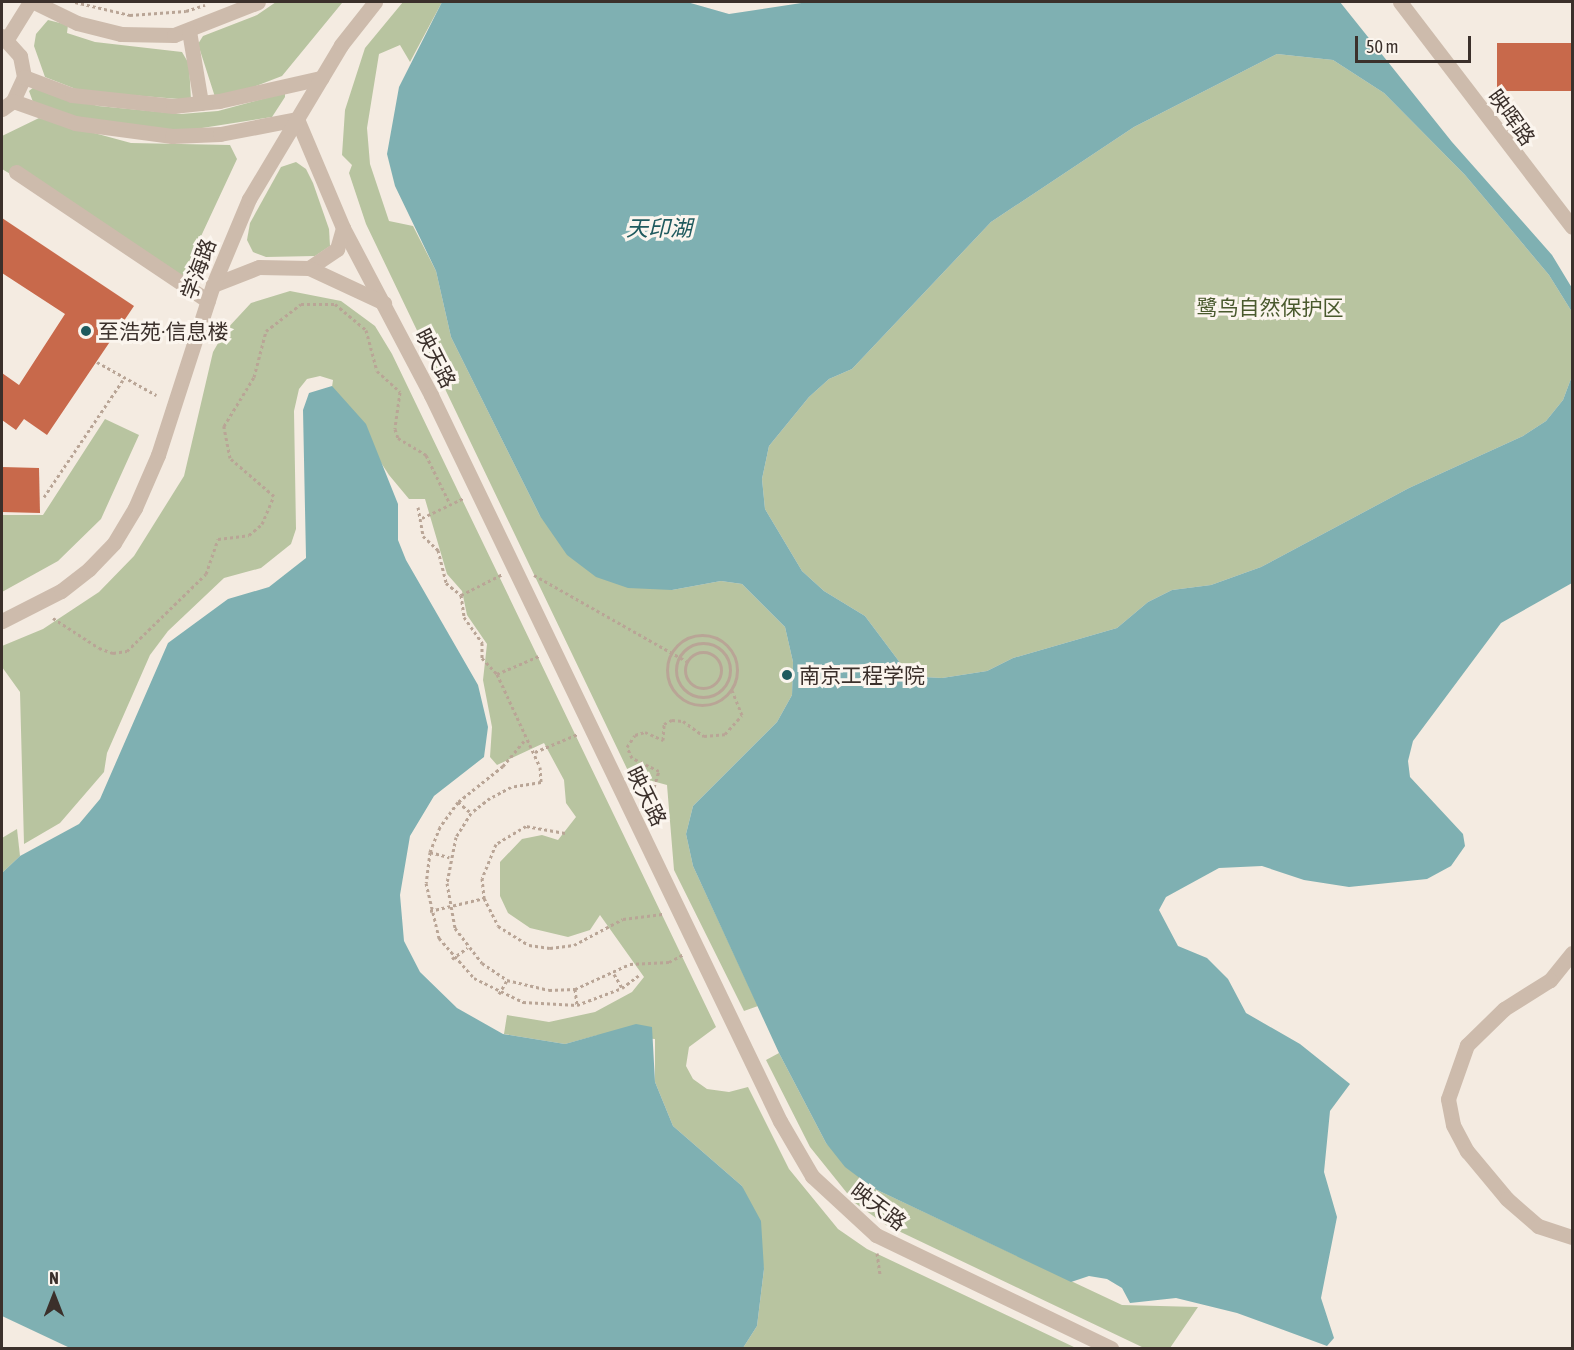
<!DOCTYPE html>
<meta charset="utf-8">
<style>
body{margin:0}
#map{position:relative;width:1574px;height:1350px;overflow:hidden;background:#f4ebe1;font-family:"Asap Condensed","Noto Sans SC",sans-serif}
div>[style]{position:absolute}
.green>*{inset:0;background:#b8c4a0}
.water>*{inset:0;background:#7fb0b2}
.building>*{inset:0;background:#c8694b}
.path>*{height:3px;margin-top:-1.5px;transform-origin:0;background:repeating-linear-gradient(90deg,#b9a596 0 3px,transparent 0 6px)}
.path>.ring{margin:-1.5px;padding:0;box-sizing:content-box;background:none;border:3px solid #b9a596;border-radius:50%}
.minor>*{height:15px;margin:-7.5px;padding:0 7.5px;transform-origin:7.5px;border-radius:7.5px;background:#cdbbac}
.dots>*{width:16px;height:16px;translate:-50% -50%;box-sizing:border-box;border:3px solid #fbf5ee;border-radius:50%}
span{translate:-50% -50%;white-space:nowrap;text-align:center;line-height:1.15;-webkit-text-stroke:6px #fbf5ee;paint-order:stroke}
.street-label{font-size:21px;color:#3b302b}
.park-label{font-size:21px;color:#4a5a2e}
.poi-label{font-size:21px;color:#3b302b}
.left{translate:0 -50%;text-align:left}
.water-label{font-size:22px;color:#1f5a5e;font-style:italic}
.frame{position:absolute;inset:0;border:3px solid #3b302b;pointer-events:none}
.north{position:absolute;left:24px;top:1266px;width:60px;height:60px;-webkit-text-stroke:4px #fbf5ee;paint-order:stroke;rotate:0deg;font-size:16px;font-weight:700;line-height:24px;text-align:center;color:#3b302b}
.north::after{content:'';display:block;margin:auto;width:21px;height:27px;background:#3b302b;clip-path:polygon(50% 0,100% 100%,50% 72%,0 100%)}
.scale{position:absolute;left:1355px;top:36px;width:116px;height:27px;box-sizing:border-box;border:3px solid #3b302b;border-top:0;padding-left:8px;font-size:18px;line-height:21px;white-space:nowrap;color:#3b302b;-webkit-text-stroke:4px #fbf5ee;paint-order:stroke}
</style>
<div id="map">
<div class="green">
<i style="clip-path:polygon(276px 2px,342px 3px,282px 76px,230px 96px,215px 97px,198px 44px,203px 36px,257px 15px)"></i>
<i style="clip-path:polygon(403px 2px,442px 2px,410px 62px,400px 45px,379px 54px,367px 128px,370px 164px,389px 221px,413px 226px,436px 271px,451px 337px,540px 516px,672px 590px,721px 581px,742px 584px,785px 627px,793px 662px,792px 695px,777px 722px,693px 806px,686px 834px,693px 866px,758px 1006px,744px 1011px,674px 870px,667px 785px,630px 775px,366px 224px,349px 173px,352px 165px,342px 155px,345px 110px,365px 48px)"></i>
<i style="clip-path:polygon(48px 20px,68px 25px,67px 33px,95px 42px,182px 52px,189px 64px,191px 100px,81px 91px,45px 77px,34px 46px,36px 34px)"></i>
<i style="clip-path:polygon(1277px 54px,1333px 60px,1384px 93px,1465px 175px,1549px 275px,1572px 312px,1572px 376px,1563px 400px,1546px 421px,1523px 436px,1409px 488px,1261px 567px,1211px 585px,1172px 590px,1148px 602px,1117px 628px,1013px 658px,987px 671px,942px 678px,923px 677px,904px 668px,865px 616px,824px 591px,802px 571px,765px 509px,762px 479px,769px 446px,809px 397px,829px 379px,852px 369px,991px 222px,1134px 127px)"></i>
<i style="clip-path:polygon(34px 87px,98px 106px,181px 114px,218px 111px,285px 93px,285px 97px,272px 117px,183px 131px,90px 122px,33px 102px,29px 91px)"></i>
<i style="clip-path:polygon(39px 118px,131px 143px,230px 145px,237px 159px,182px 277px,2px 169px,2px 136px)"></i>
<i style="clip-path:polygon(296px 162px,306px 169px,313px 183px,329px 229px,330px 246px,315px 256px,266px 257px,253px 252px,247px 240px,250px 223px,281px 167px)"></i>
<i style="clip-path:polygon(290px 291px,341px 301px,375px 326px,392px 354px,716px 1027px,689px 1047px,686px 1066px,693px 1079px,707px 1089px,729px 1092px,748px 1087px,789px 1169px,838px 1229px,867px 1249px,1076px 1348px,743px 1348px,757px 1326px,764px 1269px,742px 1186px,673px 1126px,655px 1082px,655px 1039px,598px 1035px,565px 1044px,504px 1034px,507px 1015px,549px 1022px,595px 1012px,632px 992px,644px 977px,600px 915px,590px 930px,568px 937px,530px 928px,508px 913px,500px 896px,500px 862px,522px 839px,542px 835px,558px 840px,576px 817px,566px 803px,564px 780px,544px 743px,497px 765px,490px 757px,492px 727px,483px 680px,487px 644px,467px 615px,462px 591px,447px 574px,425px 499px,409px 499px,389px 475px,332px 387px,333px 380px,320px 376px,307px 379px,299px 389px,294px 411px,296px 529px,291px 544px,261px 568px,224px 578px,168px 631px,150px 655px,107px 753px,104px 772px,60px 823px,24px 844px,20px 692px,2px 667px,2px 646px,43px 629px,99px 592px,134px 556px,184px 476px,213px 352px,225px 331px,251px 303px)"></i>
<i style="clip-path:polygon(105px 419px,139px 435px,101px 519px,58px 561px,2px 592px,2px 515px,43px 515px)"></i>
<i style="clip-path:polygon(17px 829px,20px 856px,2px 873px,2px 838px)"></i>
<i style="clip-path:polygon(779px 1053px,826px 1143px,873px 1188px,1122px 1305px,1198px 1307px,1170px 1348px,1144px 1348px,886px 1225px,855px 1203px,810px 1147px,766px 1060px)"></i>
</div>
<div class="water">
<i style="clip-path:polygon(442px 2px,687px 2px,729px 14px,808px 2px,1340px 2px,1452px 142px,1552px 255px,1572px 288px,1572px 312px,1549px 275px,1465px 175px,1384px 93px,1333px 60px,1277px 54px,1134px 127px,991px 222px,852px 369px,829px 379px,809px 397px,769px 446px,762px 479px,765px 509px,802px 571px,824px 591px,865px 616px,904px 668px,923px 677px,942px 678px,987px 671px,1013px 658px,1117px 628px,1148px 602px,1172px 590px,1211px 585px,1261px 567px,1409px 488px,1523px 436px,1546px 421px,1563px 400px,1572px 376px,1572px 583px,1501px 623px,1413px 741px,1408px 761px,1410px 777px,1463px 834px,1465px 846px,1451px 866px,1427px 879px,1349px 887px,1304px 880px,1262px 866px,1219px 868px,1166px 897px,1159px 910px,1178px 946px,1207px 958px,1228px 979px,1246px 1013px,1300px 1044px,1350px 1084px,1330px 1111px,1324px 1172px,1337px 1217px,1321px 1298px,1334px 1338px,1327px 1346px,1237px 1313px,1176px 1298px,1130px 1303px,1122px 1288px,1107px 1279px,1089px 1276px,1071px 1282px,873px 1188px,845px 1167px,826px 1143px,779px 1053px,693px 866px,686px 834px,693px 806px,777px 722px,792px 695px,793px 662px,785px 627px,742px 584px,721px 581px,672px 590px,628px 588px,596px 577px,567px 555px,540px 516px,451px 337px,436px 271px,395px 186px,387px 154px,399px 87px)"></i>
<i style="clip-path:polygon(332px 386px,366px 424px,398px 504px,398px 540px,406px 560px,478px 685px,488px 727px,484px 757px,434px 796px,410px 836px,400px 895px,404px 941px,420px 972px,457px 1008px,503px 1034px,565px 1044px,636px 1024px,652px 1027px,655px 1082px,673px 1126px,742px 1186px,761px 1221px,764px 1269px,757px 1326px,743px 1348px,70px 1348px,2px 1316px,2px 873px,20px 856px,79px 824px,100px 799px,168px 643px,228px 599px,269px 587px,306px 558px,303px 410px,309px 393px)"></i>
</div>
<div class="building">
<i style="clip-path:polygon(1497px 43px,1572px 43px,1572px 91px,1497px 91px)"></i>
<i style="clip-path:polygon(2px 218px,134px 306px,47px 435px,24px 419px,16px 430px,2px 420px,2px 373px,19px 385px,65px 314px,2px 273px)"></i>
<i style="clip-path:polygon(2px 467px,39px 468px,40px 513px,2px 512px)"></i>
</div>
<div class="path">
<i style="left:75px;top:2px;width:57px;rotate:13.3deg"></i>
<i style="left:130px;top:15px;width:56px;rotate:-4.1deg"></i>
<i style="left:186px;top:11px;width:20px;rotate:-18deg"></i>
<i style="left:97px;top:362px;width:68px;rotate:29.2deg"></i>
<i style="left:44px;top:497px;width:141px;rotate:-56deg"></i>
<i style="left:418px;top:507px;width:29px;rotate:80deg"></i>
<i style="left:423px;top:536px;width:21px;rotate:43deg"></i>
<i style="left:438px;top:550px;width:34px;rotate:76deg"></i>
<i style="left:446px;top:583px;width:19px;rotate:39deg"></i>
<i style="left:461px;top:595px;width:22px;rotate:82deg"></i>
<i style="left:464px;top:617px;width:32px;rotate:55deg"></i>
<i style="left:482px;top:643px;width:15px;rotate:90deg"></i>
<i style="left:482px;top:658px;width:22px;rotate:47deg"></i>
<i style="left:497px;top:674px;width:102px;rotate:65.2deg"></i>
<i style="left:540px;top:767px;width:15px;rotate:86deg"></i>
<i style="left:541px;top:782px;width:30px;rotate:171deg"></i>
<i style="left:511px;top:787px;width:24px;rotate:152deg"></i>
<i style="left:490px;top:798px;width:24px;rotate:142deg"></i>
<i style="left:471px;top:813px;width:28px;rotate:122deg"></i>
<i style="left:456px;top:837px;width:47px;rotate:101.1deg"></i>
<i style="left:447px;top:883px;width:46px;rotate:79.9deg"></i>
<i style="left:455px;top:928px;width:44px;rotate:52.4deg"></i>
<i style="left:482px;top:963px;width:30px;rotate:34deg"></i>
<i style="left:507px;top:980px;width:43px;rotate:13.4deg"></i>
<i style="left:549px;top:990px;width:26px;rotate:-2deg"></i>
<i style="left:575px;top:989px;width:60px;rotate:-24.4deg"></i>
<i style="left:630px;top:964px;width:39px;rotate:-3deg"></i>
<i style="left:669px;top:962px;width:17px;rotate:-28deg"></i>
<i style="left:422px;top:518px;width:47px;rotate:-25.5deg"></i>
<i style="left:534px;top:575px;width:175px;rotate:29.5deg"></i>
<i style="left:461px;top:595px;width:47px;rotate:-26.6deg"></i>
<i style="left:53px;top:618px;width:55px;rotate:33.1deg"></i>
<i style="left:99px;top:648px;width:15px;rotate:20deg"></i>
<i style="left:113px;top:653px;width:14px;rotate:-8deg"></i>
<i style="left:127px;top:651px;width:110px;rotate:-44.3deg"></i>
<i style="left:206px;top:574px;width:37px;rotate:-71deg"></i>
<i style="left:218px;top:539px;width:31px;rotate:-7deg"></i>
<i style="left:249px;top:535px;width:17px;rotate:-40deg"></i>
<i style="left:262px;top:524px;width:30px;rotate:-67deg"></i>
<i style="left:274px;top:496px;width:58px;rotate:-139.2deg"></i>
<i style="left:230px;top:458px;width:33px;rotate:-101deg"></i>
<i style="left:224px;top:426px;width:57px;rotate:-58.5deg"></i>
<i style="left:254px;top:377px;width:48px;rotate:-75.4deg"></i>
<i style="left:266px;top:331px;width:44px;rotate:-37.6deg"></i>
<i style="left:301px;top:304px;width:34px"></i>
<i style="left:335px;top:304px;width:40px;rotate:40deg"></i>
<i style="left:366px;top:330px;width:42px;rotate:75deg"></i>
<i style="left:377px;top:371px;width:31px;rotate:42deg"></i>
<i style="left:400px;top:392px;width:37px;rotate:98deg"></i>
<i style="left:395px;top:429px;width:9px;rotate:72deg"></i>
<i style="left:398px;top:438px;width:33px;rotate:31deg"></i>
<i style="left:426px;top:455px;width:55px;rotate:63.9deg"></i>
<i class="ring" style="left:667px;top:635px;width:67px;height:67px"></i>
<i class="ring" style="left:676px;top:643px;width:51px;height:51px"></i>
<i class="ring" style="left:685px;top:652px;width:33px;height:33px"></i>
<i style="left:497px;top:674px;width:46px;rotate:-23.2deg"></i>
<i style="left:524px;top:741px;width:33px;rotate:130deg"></i>
<i style="left:503px;top:766px;width:58px;rotate:141.3deg"></i>
<i style="left:458px;top:802px;width:31px;rotate:126deg"></i>
<i style="left:440px;top:827px;width:27px;rotate:112deg"></i>
<i style="left:430px;top:852px;width:31px;rotate:97deg"></i>
<i style="left:426px;top:883px;width:57px;rotate:76.7deg"></i>
<i style="left:439px;top:938px;width:53px;rotate:48.8deg"></i>
<i style="left:474px;top:978px;width:55px;rotate:26.1deg"></i>
<i style="left:523px;top:1002px;width:54px;rotate:3.2deg"></i>
<i style="left:577px;top:1005px;width:48px;rotate:-20.7deg"></i>
<i style="left:622px;top:988px;width:21px;rotate:-37deg"></i>
<i style="left:535px;top:752px;width:47px;rotate:-22.7deg"></i>
<i style="left:638px;top:795px;width:18px;rotate:-27deg"></i>
<i style="left:654px;top:787px;width:17px;rotate:-73deg"></i>
<i style="left:659px;top:771px;width:30px;rotate:-154deg"></i>
<i style="left:632px;top:758px;width:12px;rotate:-114deg"></i>
<i style="left:627px;top:747px;width:14px;rotate:-56deg"></i>
<i style="left:635px;top:735px;width:10px;rotate:-17deg"></i>
<i style="left:645px;top:732px;width:20px;rotate:24deg"></i>
<i style="left:663px;top:740px;width:16px;rotate:-86deg"></i>
<i style="left:664px;top:724px;width:9px;rotate:-27deg"></i>
<i style="left:672px;top:720px;width:11px;rotate:5deg"></i>
<i style="left:683px;top:721px;width:26px;rotate:36deg"></i>
<i style="left:704px;top:736px;width:21px;rotate:-5deg"></i>
<i style="left:725px;top:734px;width:25px;rotate:-48deg"></i>
<i style="left:742px;top:715px;width:27px;rotate:-112deg"></i>
<i style="left:458px;top:802px;width:17px;rotate:40deg"></i>
<i style="left:565px;top:833px;width:40px;rotate:-170deg"></i>
<i style="left:526px;top:826px;width:35px;rotate:149deg"></i>
<i style="left:496px;top:844px;width:37px;rotate:112deg"></i>
<i style="left:482px;top:878px;width:20px;rotate:84deg"></i>
<i style="left:484px;top:898px;width:31px;rotate:63deg"></i>
<i style="left:498px;top:926px;width:36px;rotate:32deg"></i>
<i style="left:529px;top:945px;width:21px;rotate:8deg"></i>
<i style="left:550px;top:948px;width:24px;rotate:-7deg"></i>
<i style="left:574px;top:945px;width:55px;rotate:-28deg"></i>
<i style="left:623px;top:919px;width:40px;rotate:-7.1deg"></i>
<i style="left:430px;top:852px;width:20px;rotate:15deg"></i>
<i style="left:430px;top:911px;width:56px;rotate:-13.5deg"></i>
<i style="left:452px;top:959px;width:19px;rotate:-36deg"></i>
<i style="left:614px;top:974px;width:16px;rotate:60deg"></i>
<i style="left:575px;top:989px;width:16px;rotate:83deg"></i>
<i style="left:499px;top:994px;width:16px;rotate:-60deg"></i>
<i style="left:877px;top:1253px;width:22px;rotate:82deg"></i>
</div>
<div class="minor">
<i style="left:34px;top:2px;width:48px;rotate:26deg"></i>
<i style="left:77px;top:23px;width:45px;rotate:14deg"></i>
<i style="left:121px;top:34px;width:53px;rotate:1.1deg"></i>
<i style="left:174px;top:35px;width:90px;rotate:-21.4deg"></i>
<i style="left:1400px;top:2px;width:283px;rotate:52.6deg"></i>
<i style="left:189px;top:31px;width:73px;rotate:80.5deg"></i>
<i style="left:2px;top:36px;width:27px;rotate:48deg"></i>
<i style="left:20px;top:56px;width:21px;rotate:79deg"></i>
<i style="left:24px;top:77px;width:26px;rotate:115deg"></i>
<i style="left:13px;top:101px;width:14px;rotate:144deg"></i>
<i style="left:7px;top:39px;width:44px;rotate:-58.1deg"></i>
<i style="left:24px;top:77px;width:51px;rotate:20.6deg"></i>
<i style="left:72px;top:95px;width:102px;rotate:6.2deg"></i>
<i style="left:173px;top:106px;width:46px;rotate:-6.2deg"></i>
<i style="left:219px;top:101px;width:105px;rotate:-12.7deg"></i>
<i style="left:13px;top:101px;width:66px;rotate:19.5deg"></i>
<i style="left:75px;top:123px;width:98px;rotate:7.6deg"></i>
<i style="left:172px;top:136px;width:48px;rotate:-2.4deg"></i>
<i style="left:220px;top:134px;width:78px;rotate:-11deg"></i>
<i style="left:297px;top:119px;width:118px;rotate:67.1deg"></i>
<i style="left:343px;top:228px;width:189px;rotate:62.2deg"></i>
<i style="left:431px;top:395px;width:806px;rotate:64.33deg"></i>
<i style="left:780px;top:1121px;width:64px;rotate:59.8deg"></i>
<i style="left:812px;top:1176px;width:87px;rotate:42.7deg"></i>
<i style="left:876px;top:1235px;width:261px;rotate:25.7deg"></i>
<i style="left:16px;top:172px;width:231px;rotate:33.9deg"></i>
<i style="left:309px;top:268px;width:34px;rotate:-34deg"></i>
<i style="left:337px;top:249px;width:22px;rotate:-74deg"></i>
<i style="left:213px;top:285px;width:49px;rotate:-21.4deg"></i>
<i style="left:259px;top:267px;width:50px;rotate:1.1deg"></i>
<i style="left:309px;top:268px;width:83px;rotate:25deg"></i>
<i style="left:2px;top:621px;width:66px;rotate:-27deg"></i>
<i style="left:61px;top:591px;width:36px;rotate:-38deg"></i>
<i style="left:89px;top:569px;width:36px;rotate:-46deg"></i>
<i style="left:114px;top:543px;width:41px;rotate:-59deg"></i>
<i style="left:135px;top:508px;width:58px;rotate:-66.5deg"></i>
<i style="left:158px;top:455px;width:179px;rotate:-72.1deg"></i>
<i style="left:213px;top:285px;width:93px;rotate:-67.3deg"></i>
<i style="left:249px;top:199px;width:179px;rotate:-59.1deg"></i>
<i style="left:341px;top:45px;width:55px;rotate:-51.7deg"></i>
<i style="left:1572px;top:953px;width:35px;rotate:129deg"></i>
<i style="left:1550px;top:980px;width:54px;rotate:147.8deg"></i>
<i style="left:1504px;top:1009px;width:52px;rotate:135.8deg"></i>
<i style="left:1467px;top:1045px;width:57px;rotate:109.4deg"></i>
<i style="left:1448px;top:1099px;width:26px;rotate:79deg"></i>
<i style="left:1453px;top:1125px;width:30px;rotate:62deg"></i>
<i style="left:1467px;top:1151px;width:62px;rotate:50.2deg"></i>
<i style="left:1507px;top:1199px;width:41px;rotate:41.1deg"></i>
<i style="left:1538px;top:1226px;width:36px;rotate:18deg"></i>
</div>
<div class="dots">
<i style="left:86px;top:331px;background:#1f5a5e"></i>
<i style="left:787px;top:675px;background:#1f5a5e"></i>
</div>
<div class="street-label">
<span style="left:1512px;top:117px;rotate:54deg">映晖路</span>
<span style="left:198px;top:269px;rotate:-70deg">学海路</span>
<span style="left:436px;top:358px;rotate:63deg">映天路</span>
<span style="left:647px;top:796px;rotate:64deg">映天路</span>
<span style="left:879px;top:1206px;rotate:37deg">映天路</span>
</div>
<div class="park-label">
<span style="left:1270px;top:307px">鹭鸟自然保护区</span>
</div>
<div class="poi-label">
<span class="left" style="left:98px;top:331px">至浩苑·信息楼</span>
<span class="left" style="left:799px;top:675px">南京工程学院</span>
</div>
<div class="water-label">
<span style="left:659px;top:229px">天印湖</span>
</div>
<div class="frame"></div>
<div class="north">N</div>
<div class="scale">50 m</div>
</div>
